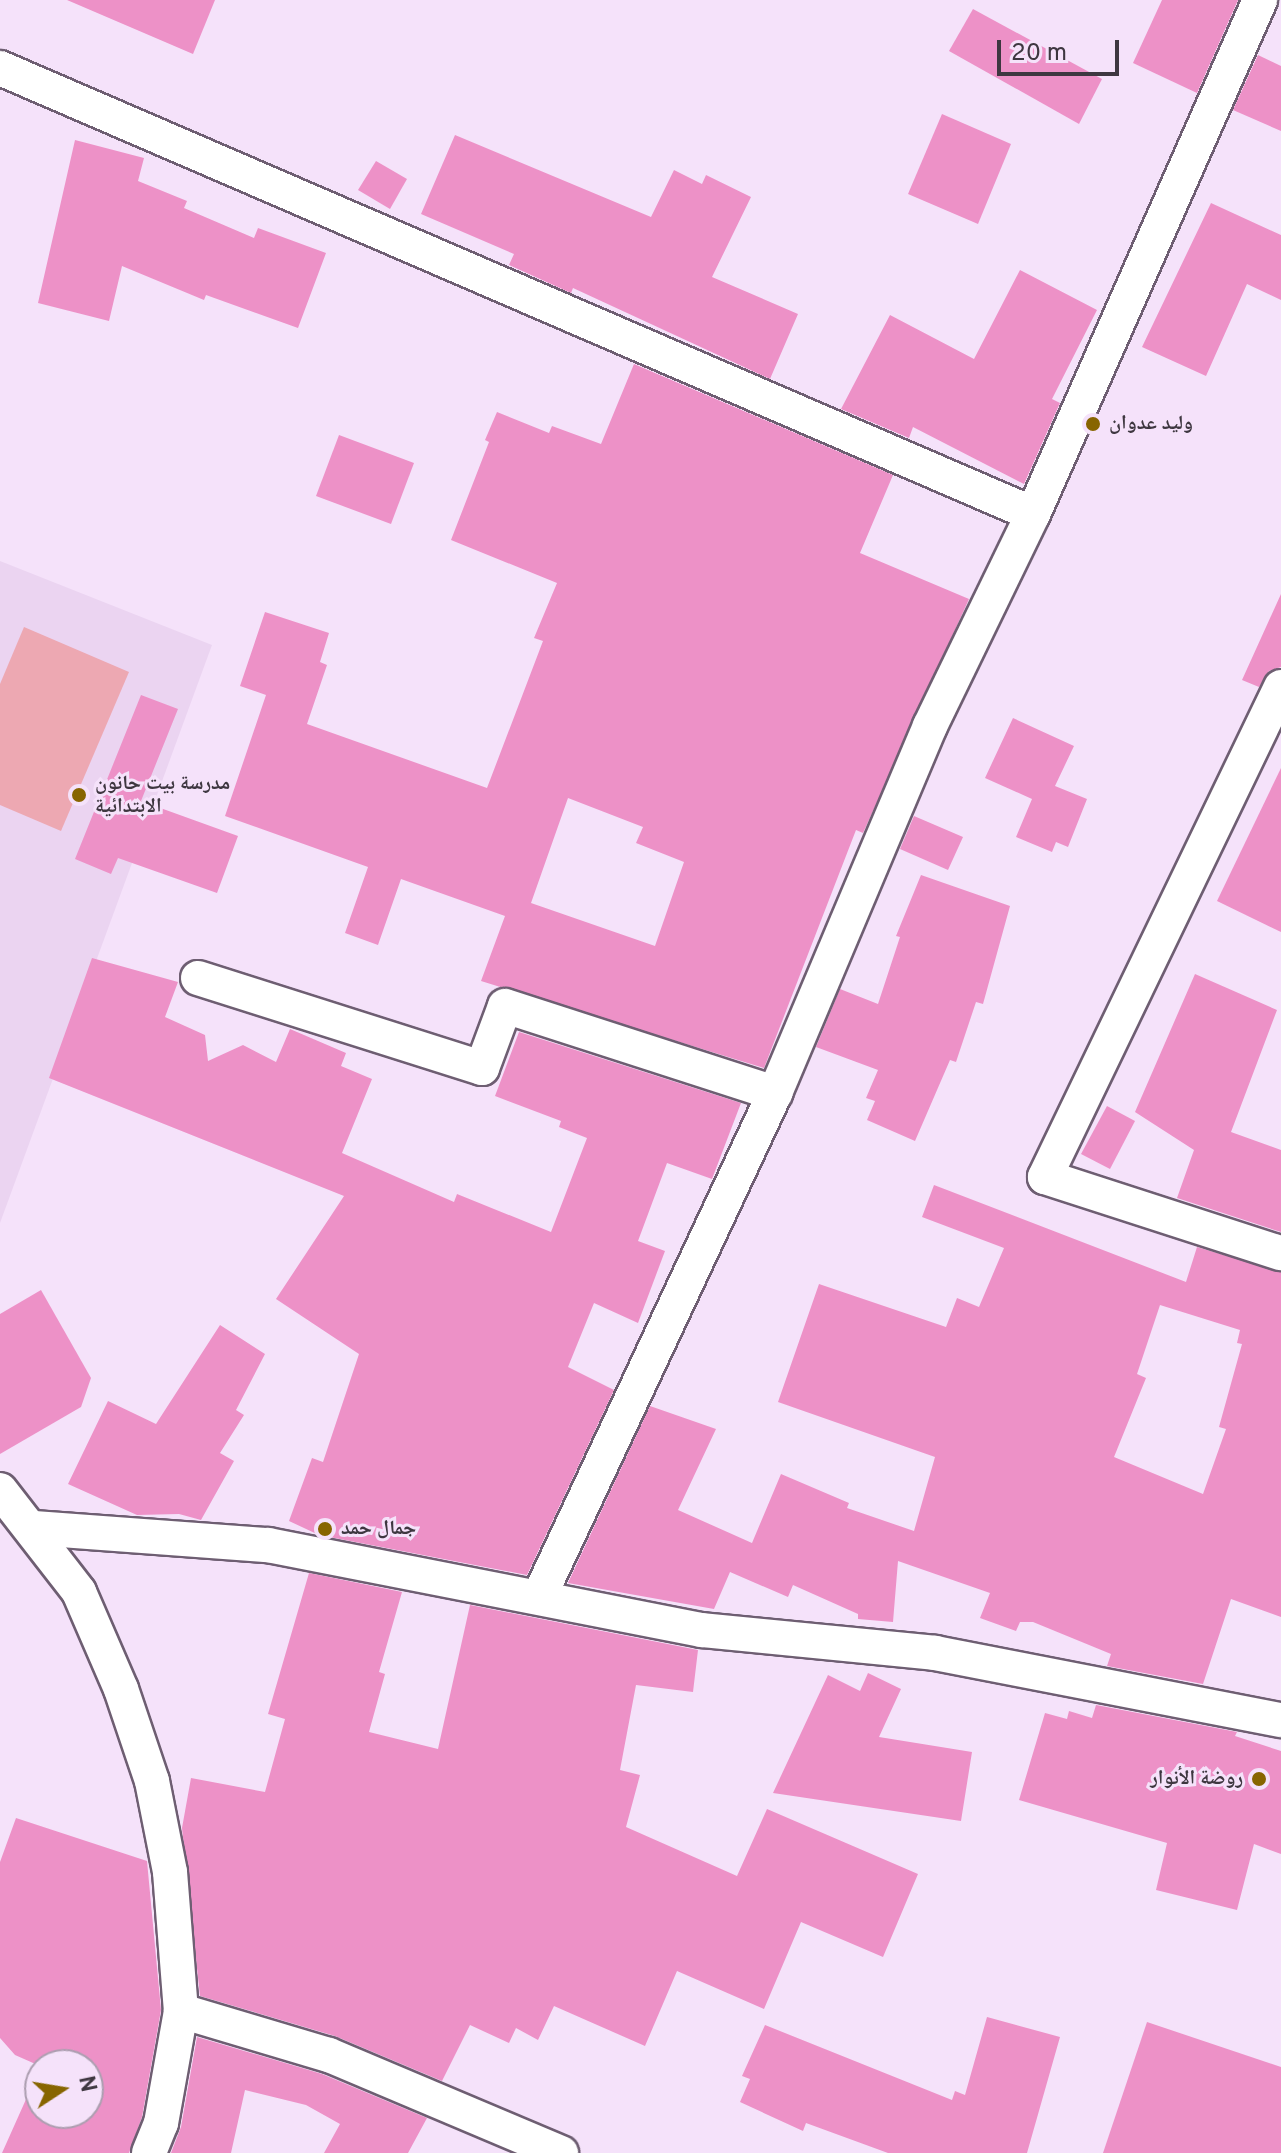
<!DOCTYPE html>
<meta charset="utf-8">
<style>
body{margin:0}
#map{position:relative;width:1281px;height:2153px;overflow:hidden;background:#f5e2fa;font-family:Overpass,"Noto Naskh Arabic",sans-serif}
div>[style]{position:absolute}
.built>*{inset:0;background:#ebd4f1}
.green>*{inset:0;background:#eda8b2}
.building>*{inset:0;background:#ed91c7}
.roads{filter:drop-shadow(2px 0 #6e5e72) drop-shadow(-2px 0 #6e5e72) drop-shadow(0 2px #6e5e72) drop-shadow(0 -2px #6e5e72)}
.street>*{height:34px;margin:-17px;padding:0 17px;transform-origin:17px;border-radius:17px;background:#fff}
.dots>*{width:22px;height:22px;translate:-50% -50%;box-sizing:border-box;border:4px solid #f5e2fa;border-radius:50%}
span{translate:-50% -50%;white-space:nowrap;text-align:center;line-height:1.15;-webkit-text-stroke:6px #f5e2fa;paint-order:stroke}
.poi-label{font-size:20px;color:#3e3740;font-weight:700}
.left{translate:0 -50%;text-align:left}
.right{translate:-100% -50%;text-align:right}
.north{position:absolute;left:24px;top:2049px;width:80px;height:80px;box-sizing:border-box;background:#f5e2fa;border:2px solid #ac9eb0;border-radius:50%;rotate:78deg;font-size:22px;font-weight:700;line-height:32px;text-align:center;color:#3e3740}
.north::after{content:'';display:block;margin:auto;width:28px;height:36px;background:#876500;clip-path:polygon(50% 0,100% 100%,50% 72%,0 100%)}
.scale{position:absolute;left:997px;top:40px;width:122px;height:36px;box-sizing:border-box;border:4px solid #3e3740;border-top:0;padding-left:10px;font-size:24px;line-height:28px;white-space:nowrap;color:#3e3740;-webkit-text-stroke:6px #f5e2fa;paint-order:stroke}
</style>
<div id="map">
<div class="built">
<i style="clip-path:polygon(0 561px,212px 645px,0 1223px)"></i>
</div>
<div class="green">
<i style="clip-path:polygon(24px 627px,129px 672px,61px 831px,0 805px,0 684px)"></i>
</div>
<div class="building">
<i style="clip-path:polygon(67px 0,215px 0,193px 54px)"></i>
<i style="clip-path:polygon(1162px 0,1238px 0,1197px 93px,1133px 63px)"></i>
<i style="clip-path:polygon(973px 9px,1102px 79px,1079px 124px,949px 51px)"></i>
<i style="clip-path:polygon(1258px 55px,1281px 66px,1281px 131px,1233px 110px)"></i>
<i style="clip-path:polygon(942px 114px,1011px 144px,978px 224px,908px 194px)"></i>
<i style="clip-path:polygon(455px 135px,651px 217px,674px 170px,702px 184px,706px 175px,751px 197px,712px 277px,798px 314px,770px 379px,573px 288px,571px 293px,509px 265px,514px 254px,421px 214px)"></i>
<i style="clip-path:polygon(75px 140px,144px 158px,138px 181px,187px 201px,184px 208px,254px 238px,258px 228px,326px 253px,298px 328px,206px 295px,204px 300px,122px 266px,109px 321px,38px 303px)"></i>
<i style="clip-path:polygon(376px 161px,407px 179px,390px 209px,358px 190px)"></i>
<i style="clip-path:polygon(1211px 203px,1281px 235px,1281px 300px,1247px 284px,1206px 376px,1142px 347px)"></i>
<i style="clip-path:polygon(1020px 270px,1097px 310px,1052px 399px,1060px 403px,1024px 484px,913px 427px,909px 438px,841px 409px,890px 315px,974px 359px)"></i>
<i style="clip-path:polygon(evenodd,634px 364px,893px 475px,860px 553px,969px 599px,863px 833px,856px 830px,764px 1068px,481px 981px,505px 916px,401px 879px,378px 945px,345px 933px,368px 867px,225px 816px,266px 695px,240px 686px,265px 612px,329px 633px,320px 662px,327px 665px,307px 724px,487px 788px,543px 641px,534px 638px,557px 583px,451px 540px,489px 442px,485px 440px,497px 412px,549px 433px,552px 426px,601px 444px,634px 364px,568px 798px,643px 827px,636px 843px,684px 862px,655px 946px,531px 903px,568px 798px)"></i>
<i style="clip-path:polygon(339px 435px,414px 463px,391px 524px,316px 496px)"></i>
<i style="clip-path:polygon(1281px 594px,1281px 667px,1269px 671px,1259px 687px,1242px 680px)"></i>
<i style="clip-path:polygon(141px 695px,178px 709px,141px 801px,238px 836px,217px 893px,118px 858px,111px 874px,75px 859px)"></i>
<i style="clip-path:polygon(1013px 718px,1074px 746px,1055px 786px,1087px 799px,1068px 847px,1056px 842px,1052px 852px,1016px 837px,1032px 799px,985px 778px)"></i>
<i style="clip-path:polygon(1281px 768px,1281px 932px,1217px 901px)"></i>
<i style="clip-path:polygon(914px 816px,963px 837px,948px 870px,900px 849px)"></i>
<i style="clip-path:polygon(921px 875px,1010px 906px,983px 1004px,976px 1002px,956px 1062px,950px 1060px,915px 1141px,867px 1120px,875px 1101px,866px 1098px,878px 1070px,816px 1047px,840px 989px,878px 1004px,900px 937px,896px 936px)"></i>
<i style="clip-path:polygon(92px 958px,178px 982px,165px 1017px,205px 1035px,208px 1061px,243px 1045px,276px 1062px,290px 1029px,346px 1053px,341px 1066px,372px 1079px,342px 1153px,454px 1202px,457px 1194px,551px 1232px,587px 1138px,559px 1127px,561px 1121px,495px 1096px,519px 1032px,741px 1103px,712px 1179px,667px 1163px,638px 1241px,665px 1251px,638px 1323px,594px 1303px,568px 1367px,614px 1390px,527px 1575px,319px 1535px,289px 1521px,312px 1458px,323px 1462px,359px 1354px,276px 1299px,344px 1196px,49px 1078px)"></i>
<i style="clip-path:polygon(1195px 974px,1277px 1010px,1231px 1132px,1281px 1150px,1281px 1232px,1177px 1198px,1194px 1150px,1135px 1112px)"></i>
<i style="clip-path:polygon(1107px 1106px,1135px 1121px,1110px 1169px,1081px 1154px)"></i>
<i style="clip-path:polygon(evenodd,934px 1185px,1186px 1282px,1197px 1247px,1281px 1272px,1281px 1617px,1231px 1599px,1203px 1684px,1107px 1666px,1111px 1654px,1033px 1622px,1020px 1622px,1016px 1631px,980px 1618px,990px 1593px,898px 1561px,893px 1622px,858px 1619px,858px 1614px,793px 1585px,788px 1597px,730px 1572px,714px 1609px,568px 1583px,650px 1406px,716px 1429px,678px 1510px,752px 1543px,781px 1474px,849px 1503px,847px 1508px,914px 1531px,935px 1457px,778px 1402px,819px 1284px,946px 1327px,957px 1298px,979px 1307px,1004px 1248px,922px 1217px,934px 1185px,1160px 1305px,1240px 1330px,1237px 1343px,1242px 1344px,1219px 1427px,1226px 1429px,1203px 1494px,1114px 1457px,1146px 1378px,1137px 1374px,1160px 1305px)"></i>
<i style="clip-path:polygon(41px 1290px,91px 1378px,81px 1407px,0 1454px,0 1314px)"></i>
<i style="clip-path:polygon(220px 1325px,265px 1354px,236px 1410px,244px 1415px,220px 1453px,234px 1461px,201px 1520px,179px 1514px,137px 1515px,68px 1484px,108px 1401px,156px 1424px)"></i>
<i style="clip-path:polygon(309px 1573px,402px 1592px,379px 1672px,385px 1674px,369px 1732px,438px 1749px,470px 1605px,698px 1650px,693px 1692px,636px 1685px,620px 1770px,640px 1775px,626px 1827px,737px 1876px,767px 1809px,918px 1874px,883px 1957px,801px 1922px,764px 2009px,677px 1971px,645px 2046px,554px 2006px,538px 2040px,516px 2028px,509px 2043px,470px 2025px,442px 2081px,335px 2036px,200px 1996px,182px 1828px,191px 1778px,265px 1792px,285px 1719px,268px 1714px)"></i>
<i style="clip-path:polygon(868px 1673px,901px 1689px,879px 1737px,972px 1752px,961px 1821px,773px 1793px,828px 1675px,860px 1691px)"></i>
<i style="clip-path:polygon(1096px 1705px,1237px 1732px,1235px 1736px,1281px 1751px,1281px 1854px,1254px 1844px,1237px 1910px,1156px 1890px,1167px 1843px,1019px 1800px,1045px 1713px,1067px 1719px,1069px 1711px,1092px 1718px)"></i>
<i style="clip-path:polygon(16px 1818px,147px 1861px,161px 2010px,142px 2117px,129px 2153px,2px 2153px,40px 2068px,40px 2113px,88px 2113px,88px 2065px,40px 2066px,15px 2055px,0 2038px,0 1862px)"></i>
<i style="clip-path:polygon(987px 2017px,1060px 2037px,1027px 2153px,888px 2153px,806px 2123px,803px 2131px,740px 2102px,750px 2079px,742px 2076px,765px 2025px,952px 2100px,955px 2091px,965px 2095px)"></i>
<i style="clip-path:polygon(1147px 2022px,1281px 2067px,1281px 2153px,1103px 2153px)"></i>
<i style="clip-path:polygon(197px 2037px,322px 2074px,427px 2118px,408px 2153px,324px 2153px,340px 2124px,306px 2105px,245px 2090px,231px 2153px,171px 2153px,181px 2127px)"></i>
</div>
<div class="roads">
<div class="street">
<i style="left:0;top:68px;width:1125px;rotate:23.35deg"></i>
<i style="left:1281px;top:687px;width:544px;rotate:115.72deg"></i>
<i style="left:1045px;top:1177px;width:248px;rotate:17.9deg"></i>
<i style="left:198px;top:978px;width:298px;rotate:17.6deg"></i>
<i style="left:482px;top:1068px;width:66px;rotate:-69.6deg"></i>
<i style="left:505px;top:1006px;width:284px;rotate:17.9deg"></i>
<i style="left:0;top:1490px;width:129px;rotate:52.2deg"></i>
<i style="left:79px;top:1592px;width:106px;rotate:66.6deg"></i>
<i style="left:121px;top:1689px;width:97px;rotate:71.4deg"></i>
<i style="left:152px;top:1781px;width:93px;rotate:78.8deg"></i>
<i style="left:170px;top:1872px;width:139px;rotate:85.5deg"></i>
<i style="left:181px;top:2011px;width:114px;rotate:100.1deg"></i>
<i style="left:161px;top:2123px;width:32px;rotate:112deg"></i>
<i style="left:34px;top:1528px;width:235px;rotate:4.2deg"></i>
<i style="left:268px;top:1545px;width:442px;rotate:11.1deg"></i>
<i style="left:702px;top:1630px;width:234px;rotate:5.6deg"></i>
<i style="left:935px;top:1653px;width:352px;rotate:11deg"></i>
<i style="left:539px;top:1597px;width:557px;rotate:-64.91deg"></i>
<i style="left:775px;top:1093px;width:398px;rotate:-67.1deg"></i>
<i style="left:930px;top:726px;width:236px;rotate:-64.1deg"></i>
<i style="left:1033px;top:514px;width:562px;rotate:-66.17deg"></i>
<i style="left:181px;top:2011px;width:154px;rotate:16.6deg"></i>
<i style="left:329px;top:2055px;width:252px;rotate:22.9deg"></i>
</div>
</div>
<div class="dots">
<i style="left:1093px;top:424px;background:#876500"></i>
<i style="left:79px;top:795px;background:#876500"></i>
<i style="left:325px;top:1529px;background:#876500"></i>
<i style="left:1259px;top:1779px;background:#876500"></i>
</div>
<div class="poi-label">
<span class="left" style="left:1109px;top:424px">وليد عدوان</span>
<span class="left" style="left:95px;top:796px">مدرسة بيت حانون<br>الابتدائية</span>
<span class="left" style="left:341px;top:1529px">جمال حمد</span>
<span class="right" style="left:1243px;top:1779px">روضة الأنوار</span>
</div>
<div class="north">N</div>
<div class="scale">20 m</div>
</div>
